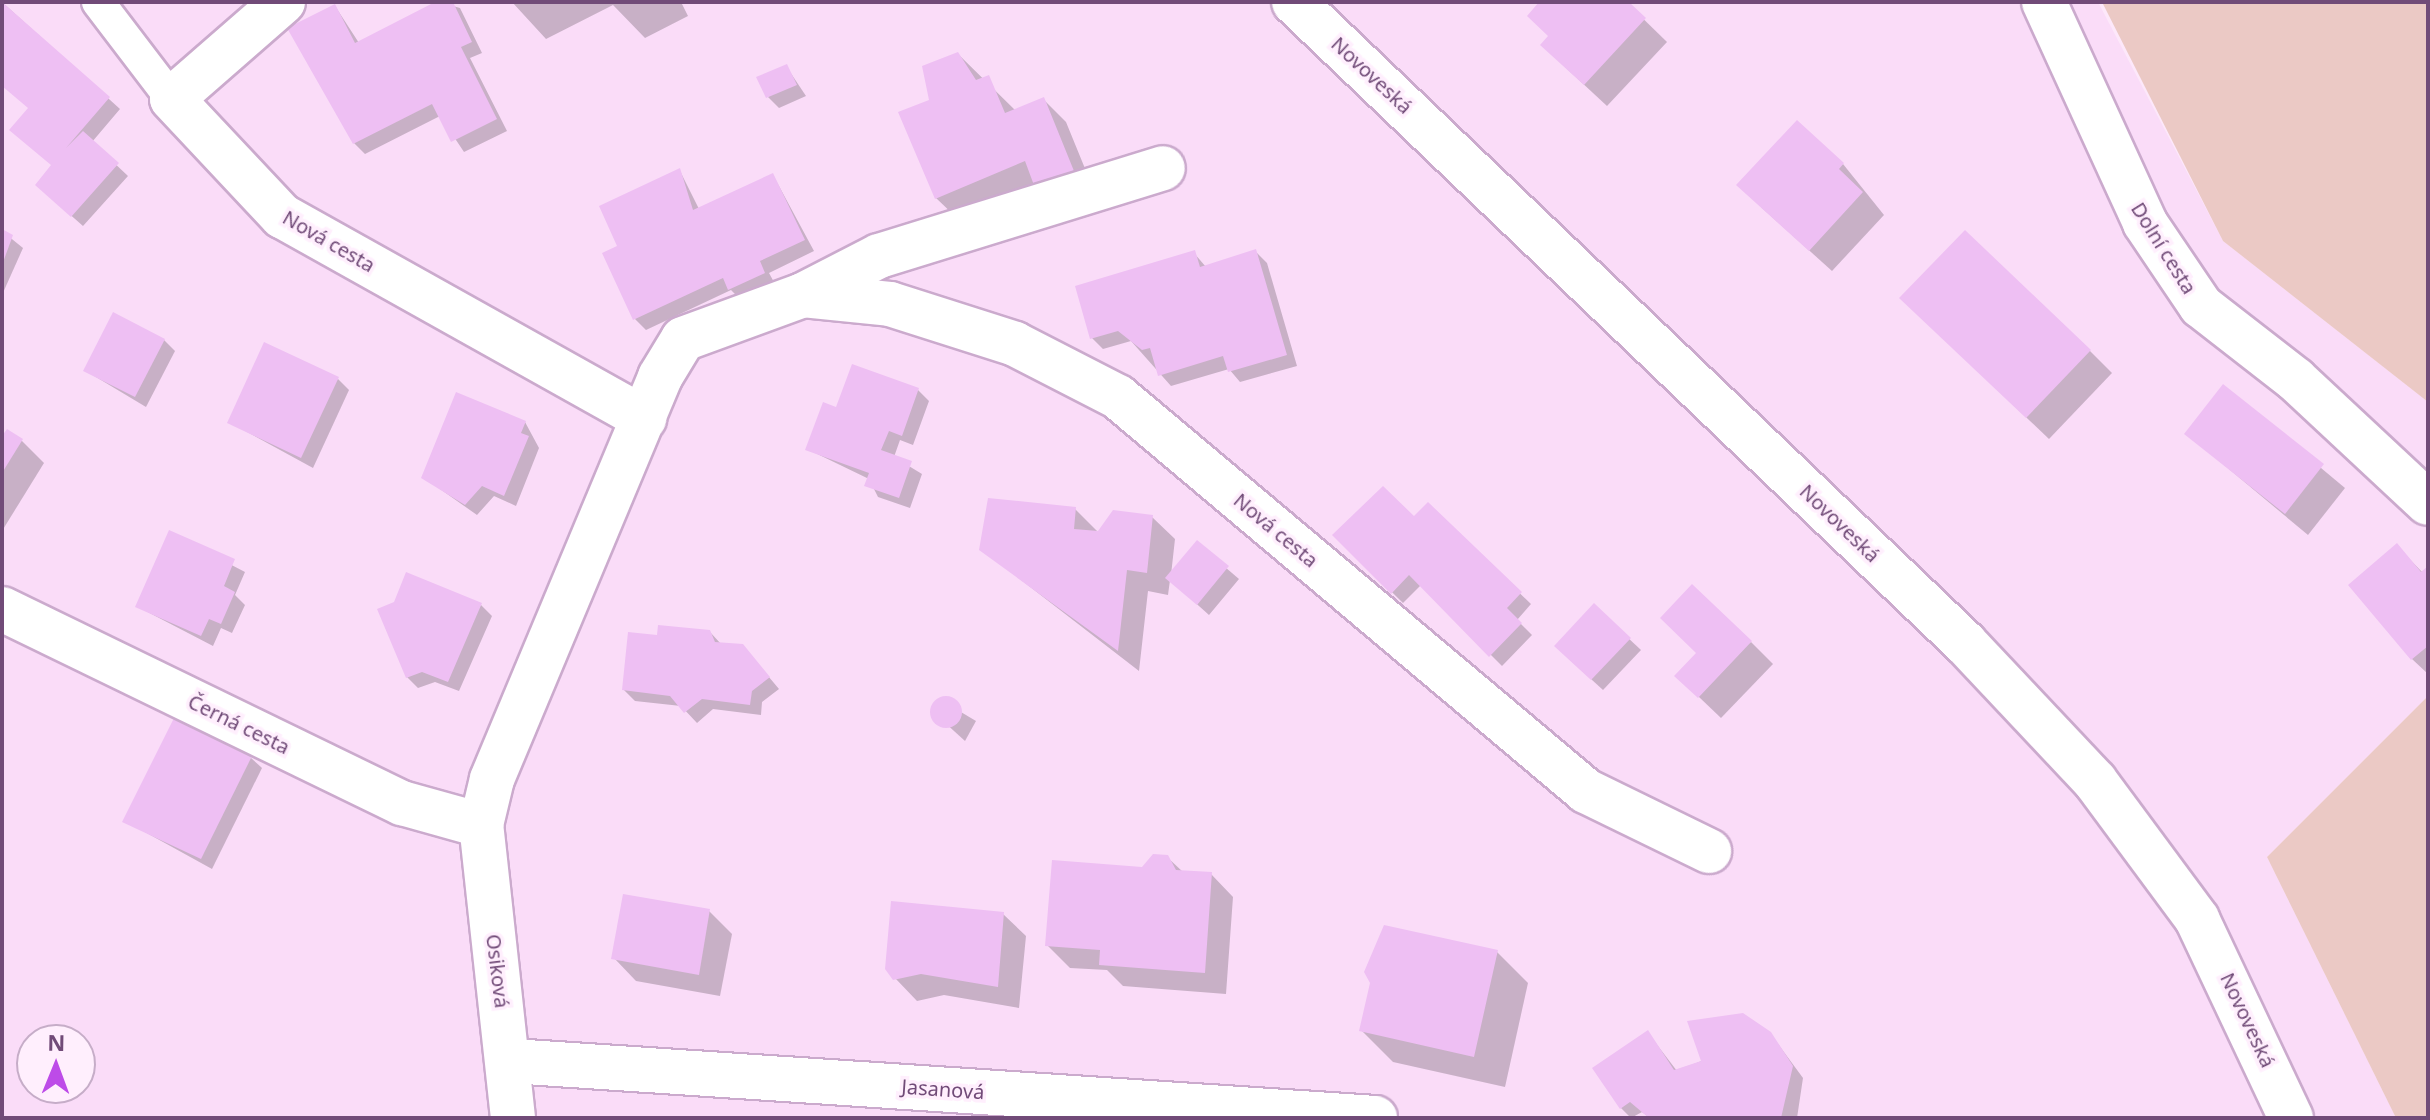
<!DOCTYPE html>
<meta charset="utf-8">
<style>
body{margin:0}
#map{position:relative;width:2430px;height:1120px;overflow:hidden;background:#fde8fa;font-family:"Noto Sans",sans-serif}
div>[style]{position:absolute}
.residential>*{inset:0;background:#fadcf8}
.green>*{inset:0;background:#ebc9c5}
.shadow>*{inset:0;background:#0003}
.building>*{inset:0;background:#eebff3}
.round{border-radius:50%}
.roads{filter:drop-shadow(2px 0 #cbaacd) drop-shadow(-2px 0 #cbaacd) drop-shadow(0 2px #cbaacd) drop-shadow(0 -2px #cbaacd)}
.lane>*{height:32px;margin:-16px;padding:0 16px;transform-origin:16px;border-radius:16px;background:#fff}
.street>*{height:44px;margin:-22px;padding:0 22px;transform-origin:22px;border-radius:22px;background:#fff}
span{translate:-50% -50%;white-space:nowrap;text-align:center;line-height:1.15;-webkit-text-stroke:7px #ffeffd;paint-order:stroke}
.street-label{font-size:20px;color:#714b78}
.frame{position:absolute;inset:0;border:4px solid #714b78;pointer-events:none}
.north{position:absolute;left:16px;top:1024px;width:80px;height:80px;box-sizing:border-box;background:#ffeffd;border:2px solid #c6adc8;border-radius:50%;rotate:1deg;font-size:22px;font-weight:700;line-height:32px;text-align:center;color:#714b78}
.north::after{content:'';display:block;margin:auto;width:28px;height:36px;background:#bd4be8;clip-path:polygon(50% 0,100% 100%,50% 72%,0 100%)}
</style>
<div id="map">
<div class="residential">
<i style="clip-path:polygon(evenodd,2px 2px,2098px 2px,2223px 241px,2428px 402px,2428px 696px,2267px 857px,2396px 1118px,2px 1118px,2px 2px,32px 1040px,80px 1040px,80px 1088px,32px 1088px,32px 1040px)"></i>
</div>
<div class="green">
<i style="clip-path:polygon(2102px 2px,2428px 2px,2428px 402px,2223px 241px)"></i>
<i style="clip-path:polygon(2428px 696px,2428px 1118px,2396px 1118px,2267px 857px)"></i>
</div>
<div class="shadow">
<i style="clip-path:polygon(2px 2px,120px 109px,92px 142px,128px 176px,83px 226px,49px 196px,53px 166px,30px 108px,2px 85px)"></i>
<i style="clip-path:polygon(439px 2px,460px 8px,482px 53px,470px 58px,507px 131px,464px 152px,440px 116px,365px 154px,354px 143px,335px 6px,359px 43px)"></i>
<i style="clip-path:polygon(512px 2px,681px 2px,688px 16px,645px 38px,613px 5px,546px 39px)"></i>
<i style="clip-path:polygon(1542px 2px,1626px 2px,1667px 42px,1607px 106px,1565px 67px)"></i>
<i style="clip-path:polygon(958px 54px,1016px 111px,1044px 100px,1066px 122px,1095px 193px,959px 220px,936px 198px,932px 101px)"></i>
<i style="clip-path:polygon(786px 66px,806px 96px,779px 108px,768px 97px)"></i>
<i style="clip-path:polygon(1843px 164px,1884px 215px,1832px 271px,1761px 207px)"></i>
<i style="clip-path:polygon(680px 171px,699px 209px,773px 175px,814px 251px,769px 273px,775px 284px,741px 300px,731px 290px,646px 330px,635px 319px,620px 247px)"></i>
<i style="clip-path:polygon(2px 231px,23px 248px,2px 295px)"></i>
<i style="clip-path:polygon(1256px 252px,1267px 263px,1297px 366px,1240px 382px,1229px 369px,1171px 386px,1131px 341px,1103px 349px,1092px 338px,1194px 253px,1206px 267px)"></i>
<i style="clip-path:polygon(1924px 320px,2090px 351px,2112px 373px,2049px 439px)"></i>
<i style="clip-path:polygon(164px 340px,175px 351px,146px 407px,86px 371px)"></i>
<i style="clip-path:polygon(338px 379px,349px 390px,313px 468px,229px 422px)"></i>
<i style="clip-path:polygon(2224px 387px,2345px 488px,2308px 535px,2187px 434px)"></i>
<i style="clip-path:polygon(918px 390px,929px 401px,913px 445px,900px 440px,894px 457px,922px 474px,910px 508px,878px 497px,869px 479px,807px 449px,837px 410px)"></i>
<i style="clip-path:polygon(525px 422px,539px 448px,516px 506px,494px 496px,477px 515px,423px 477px)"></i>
<i style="clip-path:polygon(2px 439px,22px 441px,44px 463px,2px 531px)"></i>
<i style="clip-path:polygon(1428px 505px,1531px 604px,1517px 620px,1532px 635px,1502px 666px,1421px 585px,1403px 603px,1334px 535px,1415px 519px)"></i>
<i style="clip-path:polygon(1075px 509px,1099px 533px,1152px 517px,1175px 539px,1171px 575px,1197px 543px,1239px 579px,1209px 615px,1170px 580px,1168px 595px,1148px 591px,1139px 671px,981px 549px)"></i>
<i style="clip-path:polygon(170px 533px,245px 572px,235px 595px,245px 605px,232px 633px,221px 628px,213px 646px,138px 607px)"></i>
<i style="clip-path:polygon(2397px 546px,2423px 573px,2428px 569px,2428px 674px,2412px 659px)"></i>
<i style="clip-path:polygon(481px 605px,492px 616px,459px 691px,435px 682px,418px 688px,407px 677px)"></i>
<i style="clip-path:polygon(1594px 606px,1641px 650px,1603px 690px,1567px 657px)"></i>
<i style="clip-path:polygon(710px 632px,721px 644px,743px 646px,779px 689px,762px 702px,761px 715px,713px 709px,697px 723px,681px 706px,635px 701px,624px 690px,659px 637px)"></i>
<i style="clip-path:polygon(1751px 642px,1773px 664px,1721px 718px,1677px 676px)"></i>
<i style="clip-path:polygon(939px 699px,976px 721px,965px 741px,932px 711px)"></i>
<i style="clip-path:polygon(250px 757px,262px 768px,212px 869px,125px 821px)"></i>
<i style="clip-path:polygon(1167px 857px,1183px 872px,1211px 874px,1233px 897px,1226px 994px,1123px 986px,1107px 970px,1070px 968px,1047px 945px)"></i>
<i style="clip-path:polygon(709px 911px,732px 934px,720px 996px,636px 981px,614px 958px)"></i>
<i style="clip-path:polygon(1003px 914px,1026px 936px,1019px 1008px,944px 995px,917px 1001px,895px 978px)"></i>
<i style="clip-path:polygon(1497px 952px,1528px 983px,1505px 1087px,1393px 1062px,1361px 1030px,1372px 982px)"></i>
<i style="clip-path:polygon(1648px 1033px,1677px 1071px,1770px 1033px,1803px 1078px,1797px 1118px,1650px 1118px,1642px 1112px,1631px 1118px,1621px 1108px)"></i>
</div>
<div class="building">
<i style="clip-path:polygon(2px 2px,110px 97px,66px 148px,83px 131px,119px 163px,71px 217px,35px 185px,51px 165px,9px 130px,28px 108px,2px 86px)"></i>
<i style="clip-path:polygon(435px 2px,453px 2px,472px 42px,461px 47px,497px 119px,451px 142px,432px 104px,353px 144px,287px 28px,335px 4px,355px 43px)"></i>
<i style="clip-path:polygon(1539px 2px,1629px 2px,1646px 18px,1584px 85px,1540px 45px,1548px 36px,1527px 16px)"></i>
<i style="clip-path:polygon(958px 52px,976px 80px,989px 75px,1005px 113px,1044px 97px,1074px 171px,1035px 188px,1025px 161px,935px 199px,898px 112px,929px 100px,922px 66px)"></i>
<i style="clip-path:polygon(787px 64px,797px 85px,766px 98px,756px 77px)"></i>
<i style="clip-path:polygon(1797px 120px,1844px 163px,1839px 169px,1863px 192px,1809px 251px,1736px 185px)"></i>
<i style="clip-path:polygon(680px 168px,693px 210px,773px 173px,805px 240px,760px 261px,765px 273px,728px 290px,723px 278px,633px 320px,602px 253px,617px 246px,599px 206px)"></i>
<i style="clip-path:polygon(2px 229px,13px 235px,2px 265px)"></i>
<i style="clip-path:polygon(1965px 230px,2091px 350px,2026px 418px,1899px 298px)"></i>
<i style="clip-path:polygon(1256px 249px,1287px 355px,1228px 372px,1223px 356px,1158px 376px,1150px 348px,1142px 350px,1118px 331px,1090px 339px,1075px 286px,1195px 250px,1200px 267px)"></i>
<i style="clip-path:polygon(113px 312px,165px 339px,135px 397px,83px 371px)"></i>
<i style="clip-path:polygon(264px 342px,339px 377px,301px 458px,227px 423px)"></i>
<i style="clip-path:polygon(852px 364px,919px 388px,902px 436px,889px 431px,881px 450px,912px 461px,899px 498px,864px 486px,869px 473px,805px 450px,823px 402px,836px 407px)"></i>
<i style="clip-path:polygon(2223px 384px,2324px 464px,2285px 514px,2184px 434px)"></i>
<i style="clip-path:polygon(456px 392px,526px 421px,521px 433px,529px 436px,504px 496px,482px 486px,465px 505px,421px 478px)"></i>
<i style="clip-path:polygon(7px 429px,23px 439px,2px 473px,2px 436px)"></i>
<i style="clip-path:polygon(1383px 486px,1414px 516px,1428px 502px,1522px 592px,1507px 608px,1522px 623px,1489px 657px,1409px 575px,1391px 594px,1332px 535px)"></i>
<i style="clip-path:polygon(988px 498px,1076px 507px,1074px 529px,1098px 531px,1113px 510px,1153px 515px,1147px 573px,1127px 570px,1118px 651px,979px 550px)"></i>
<i style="clip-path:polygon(169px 530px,235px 559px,224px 586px,235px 592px,221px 624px,209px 619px,201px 636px,135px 607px)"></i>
<i style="clip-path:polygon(1197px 540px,1229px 566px,1197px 605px,1165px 578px)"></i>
<i style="clip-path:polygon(2397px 543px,2421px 572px,2428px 566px,2428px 646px,2411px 660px,2348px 585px)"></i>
<i style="clip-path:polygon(406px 572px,482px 603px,448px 682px,422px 672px,406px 678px,377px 609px,394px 602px)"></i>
<i style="clip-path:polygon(1692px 584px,1752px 641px,1698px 698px,1674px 676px,1696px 653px,1660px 618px)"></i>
<i style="clip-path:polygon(1594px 603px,1631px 638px,1591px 680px,1554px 646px)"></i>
<i style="clip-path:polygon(658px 625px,710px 630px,715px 642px,743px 644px,770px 677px,752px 691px,750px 705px,702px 699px,684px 713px,670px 696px,622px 690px,628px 632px,657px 635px)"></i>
<i class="round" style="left:930px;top:696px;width:32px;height:32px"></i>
<i style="clip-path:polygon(174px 718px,252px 756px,201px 859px,122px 822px)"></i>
<i style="clip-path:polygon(1153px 854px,1168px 855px,1176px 870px,1212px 872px,1205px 973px,1099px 965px,1100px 950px,1045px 946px,1052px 860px,1142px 867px)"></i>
<i style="clip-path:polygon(623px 894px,710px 909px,699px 975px,611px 959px)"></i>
<i style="clip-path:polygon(891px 901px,1004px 912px,998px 987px,921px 974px,893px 980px,885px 969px)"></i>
<i style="clip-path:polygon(1384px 925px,1498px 950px,1474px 1057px,1359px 1031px,1370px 983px,1364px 972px)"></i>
<i style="clip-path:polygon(1743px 1013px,1771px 1032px,1793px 1066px,1781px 1118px,1649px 1118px,1630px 1102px,1620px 1109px,1592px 1068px,1648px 1030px,1674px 1070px,1701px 1061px,1687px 1021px)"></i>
</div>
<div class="roads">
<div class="lane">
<i style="left:98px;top:2px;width:122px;rotate:52.7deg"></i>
</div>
<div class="street">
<i style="left:283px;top:2px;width:147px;rotate:138.9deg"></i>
<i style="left:172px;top:99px;width:161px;rotate:46.8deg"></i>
<i style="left:282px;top:216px;width:415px;rotate:29.2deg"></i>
<i style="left:1294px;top:2px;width:928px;rotate:43.69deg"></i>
<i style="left:1965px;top:643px;width:190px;rotate:46.7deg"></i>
<i style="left:2095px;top:781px;width:172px;rotate:53.5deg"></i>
<i style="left:2197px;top:919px;width:220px;rotate:64.7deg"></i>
<i style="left:2044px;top:2px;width:243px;rotate:65.4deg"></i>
<i style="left:2145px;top:223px;width:100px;rotate:56deg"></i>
<i style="left:2201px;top:306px;width:120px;rotate:37.9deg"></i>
<i style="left:2296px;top:380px;width:180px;rotate:43deg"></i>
<i style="left:803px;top:295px;width:85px;rotate:-27.2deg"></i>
<i style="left:879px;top:256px;width:297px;rotate:-17.2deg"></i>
<i style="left:2px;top:609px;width:445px;rotate:25.9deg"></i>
<i style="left:402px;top:803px;width:82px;rotate:15.6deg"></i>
<i style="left:511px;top:1061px;width:866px;rotate:3.77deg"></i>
<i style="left:513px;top:1118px;width:295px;rotate:-96.2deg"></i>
<i style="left:481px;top:825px;width:47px;rotate:-76.6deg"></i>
<i style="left:492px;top:779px;width:436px;rotate:-67.3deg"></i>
<i style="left:660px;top:377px;width:44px;rotate:-58.8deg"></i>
<i style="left:683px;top:339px;width:128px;rotate:-20.1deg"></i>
<i style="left:803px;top:295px;width:87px;rotate:5.9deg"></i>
<i style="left:890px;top:304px;width:131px;rotate:17.7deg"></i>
<i style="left:1015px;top:344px;width:116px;rotate:27.2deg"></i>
<i style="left:1118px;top:397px;width:612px;rotate:40.09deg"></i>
<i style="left:1586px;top:791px;width:137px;rotate:26deg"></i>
</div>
</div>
<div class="street-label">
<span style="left:1372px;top:75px;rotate:43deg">Novoveská</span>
<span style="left:329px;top:241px;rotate:30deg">Nová cesta</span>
<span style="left:2164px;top:248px;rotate:58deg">Dolní cesta</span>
<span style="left:1840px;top:523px;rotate:44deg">Novoveská</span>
<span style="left:1276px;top:530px;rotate:40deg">Nová cesta</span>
<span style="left:239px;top:724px;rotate:26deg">Černá cesta</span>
<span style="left:498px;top:971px;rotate:83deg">Osiková</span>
<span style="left:2248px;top:1020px;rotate:65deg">Novoveská</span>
<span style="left:943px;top:1089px;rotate:4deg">Jasanová</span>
</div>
<div class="frame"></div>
<div class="north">N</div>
</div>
